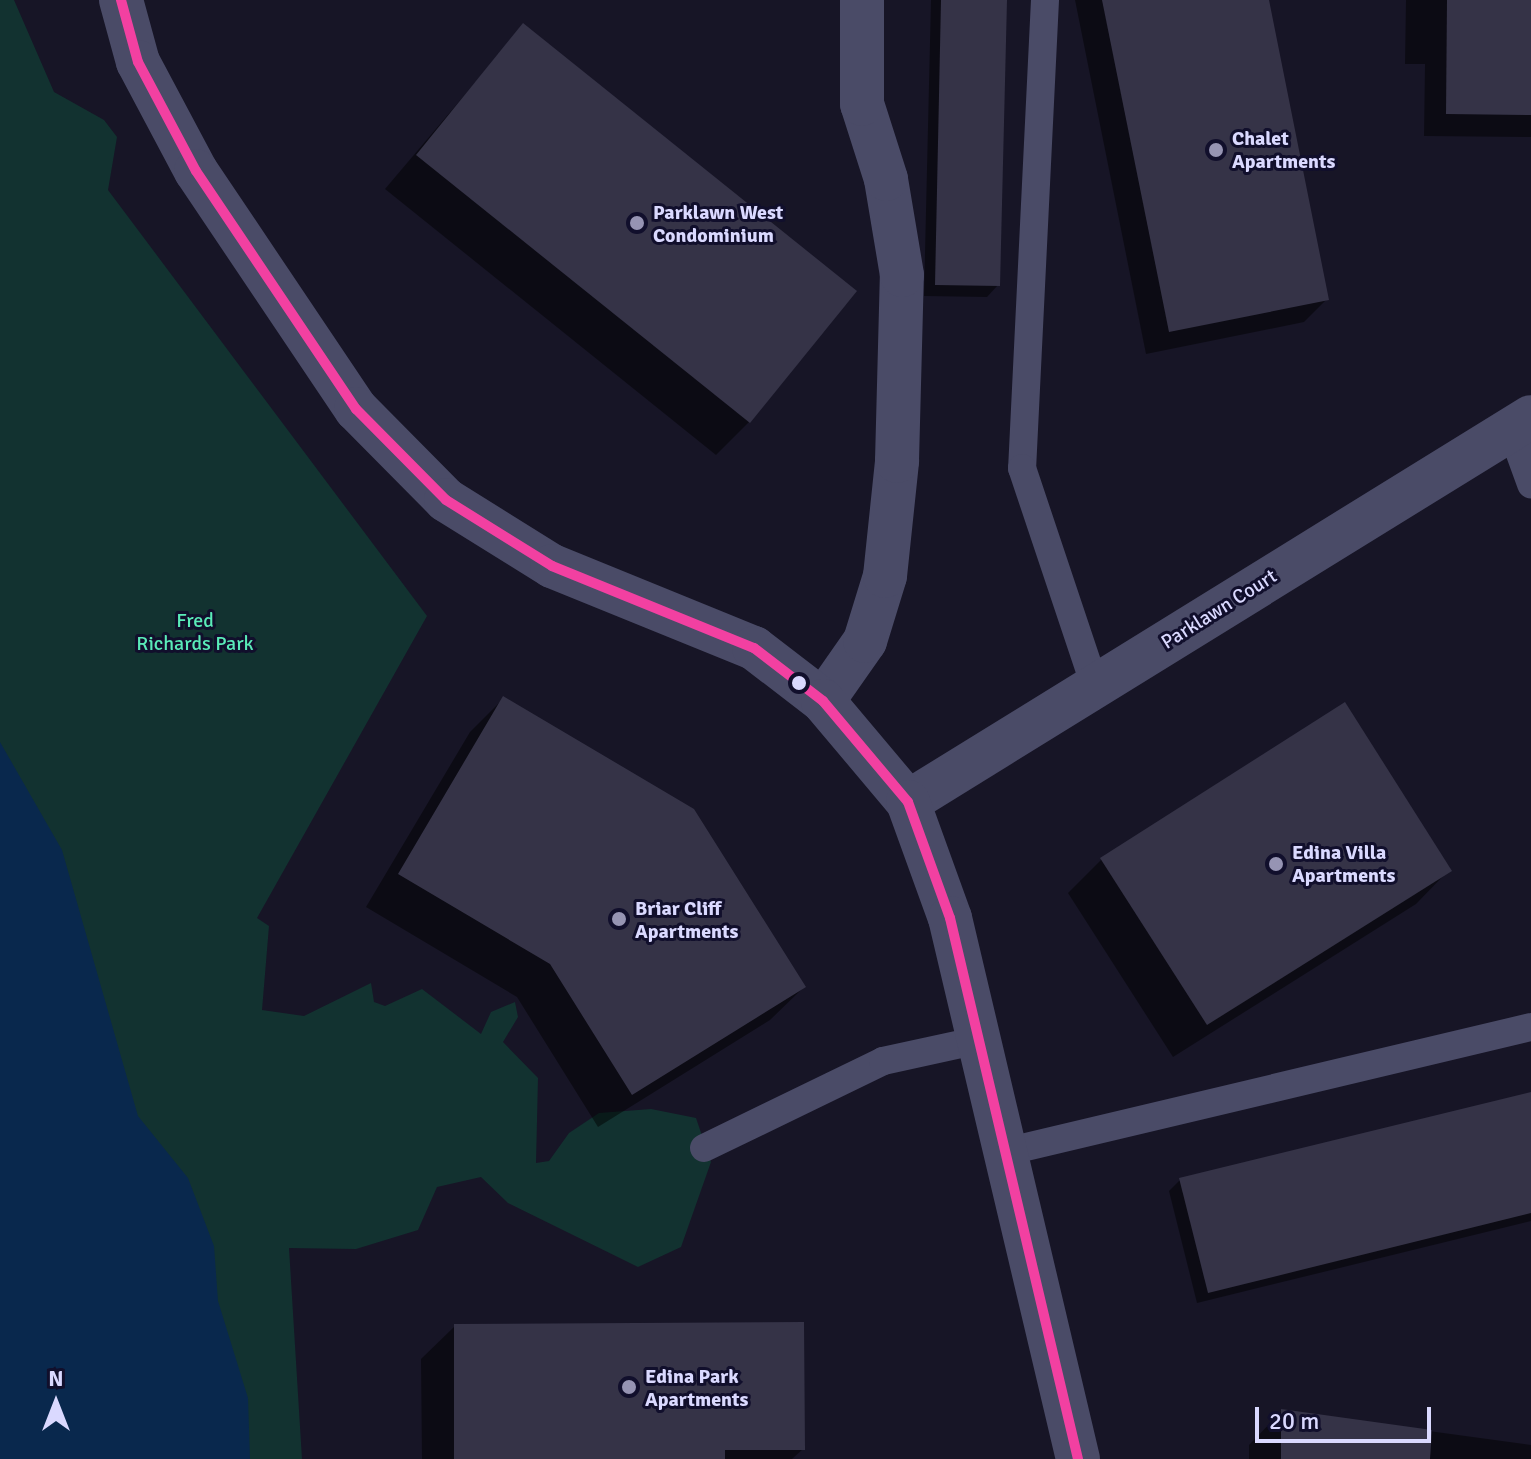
<!DOCTYPE html>
<style>
body{margin:0}
#map{position:relative;width:1531px;height:1459px;overflow:hidden;background:#171526;font-family:Signika,sans-serif}
div>[style]{position:absolute}
.green>*{inset:0;background:#123230}
.water>*{inset:0;background:#09284d}
.shadow>*{inset:0;background:#0007}
.building>*{inset:0;background:#353347}
.service>*{height:28px;margin:-14px;padding:0 14px;transform-origin:14px;border-radius:14px;background:#4a4b67}
.minor>*{height:44px;margin:-22px;padding:0 22px;transform-origin:22px;border-radius:22px;background:#4a4b67}
.tertiary>*{height:44px;margin:-22px;padding:0 22px;transform-origin:22px;border-radius:22px;background:#4a4b67}
.bus-1>*{height:10px;margin:-5px;padding:0 5px;transform-origin:5px;border-radius:5px;background:#f240a1}
.dots>*{width:22px;height:22px;translate:-50% -50%;box-sizing:border-box;border:4px solid #110f2c;border-radius:50%}
span{translate:-50% -50%;white-space:nowrap;text-align:center;line-height:1.15;-webkit-text-stroke:6px #110f2c;paint-order:stroke}
.poi-label{font-size:20px;color:#dad9ff;font-weight:700}
.left{translate:0 -50%;text-align:left}
.street-label{font-size:20px;color:#dad9ff}
.park-label{font-size:20px;color:#5aebb8}
.north{position:absolute;left:16px;top:1363px;width:80px;height:80px;-webkit-text-stroke:6px #110f2c;paint-order:stroke;rotate:0deg;font-size:22px;font-weight:700;line-height:32px;text-align:center;color:#dad9ff}
.north::after{content:'';display:block;margin:auto;width:28px;height:36px;background:#dad9ff;clip-path:polygon(50% 0,100% 100%,50% 72%,0 100%)}
.scale{position:absolute;left:1255px;top:1407px;width:176px;height:36px;box-sizing:border-box;border:4px solid #dad9ff;border-top:0;padding-left:10px;font-size:24px;line-height:28px;white-space:nowrap;color:#dad9ff;-webkit-text-stroke:6px #110f2c;paint-order:stroke}
</style>
<div id="map">
<div class="green">
<i style="clip-path:polygon(0 0,14px 0,54px 92px,104px 120px,117px 137px,108px 190px,427px 616px,257px 918px,269px 926px,262px 1010px,304px 1016px,371px 983px,374px 1002px,385px 1006px,422px 989px,481px 1034px,491px 1012px,515px 1002px,518px 1017px,503px 1042px,538px 1078px,536px 1163px,549px 1161px,569px 1133px,599px 1113px,651px 1109px,696px 1118px,711px 1162px,681px 1247px,638px 1267px,508px 1203px,481px 1177px,437px 1187px,418px 1230px,356px 1249px,289px 1248px,302px 1459px,0 1459px)"></i>
</div>
<div class="water">
<i style="clip-path:polygon(0 742px,62px 850px,138px 1116px,188px 1178px,214px 1246px,218px 1301px,248px 1398px,250px 1459px,0 1459px)"></i>
</div>
<div class="shadow">
<i style="clip-path:polygon(931px 0,1005px 0,998px 285px,987px 297px,924px 296px)"></i>
<i style="clip-path:polygon(1075px 0,1267px 0,1327px 299px,1304px 322px,1146px 354px)"></i>
<i style="clip-path:polygon(1406px 0,1531px 0,1531px 137px,1424px 136px,1425px 64px,1405px 64px)"></i>
<i style="clip-path:polygon(524px 25px,749px 422px,716px 455px,385px 189px)"></i>
<i style="clip-path:polygon(503px 699px,804px 987px,770px 1020px,598px 1127px,517px 997px,366px 907px,470px 732px)"></i>
<i style="clip-path:polygon(1101px 860px,1449px 870px,1416px 904px,1173px 1057px,1068px 893px)"></i>
<i style="clip-path:polygon(1531px 1094px,1531px 1221px,1197px 1303px,1169px 1191px,1180px 1180px)"></i>
<i style="clip-path:polygon(455px 1326px,803px 1449px,792px 1459px,422px 1459px,421px 1359px)"></i>
<i style="clip-path:polygon(1282px 1411px,1531px 1445px,1531px 1459px,1249px 1459px,1249px 1445px)"></i>
</div>
<div class="building">
<i style="clip-path:polygon(941px 0,1007px 0,1000px 286px,935px 285px)"></i>
<i style="clip-path:polygon(1102px 0,1269px 0,1329px 300px,1169px 332px)"></i>
<i style="clip-path:polygon(1447px 0,1531px 0,1531px 115px,1446px 114px)"></i>
<i style="clip-path:polygon(523px 23px,857px 291px,750px 423px,416px 155px)"></i>
<i style="clip-path:polygon(503px 696px,694px 809px,806px 987px,632px 1095px,550px 964px,398px 874px)"></i>
<i style="clip-path:polygon(1345px 702px,1452px 871px,1207px 1025px,1100px 858px)"></i>
<i style="clip-path:polygon(1531px 1092px,1531px 1213px,1208px 1293px,1179px 1178px)"></i>
<i style="clip-path:polygon(804px 1322px,805px 1450px,725px 1450px,725px 1459px,454px 1459px,454px 1324px)"></i>
<i style="clip-path:polygon(1281px 1409px,1432px 1430px,1430px 1459px,1281px 1459px)"></i>
</div>
<div class="service">
<i style="left:1045px;top:0;width:469px;rotate:92.8deg"></i>
<i style="left:1022px;top:468px;width:230px;rotate:71.5deg"></i>
<i style="left:1511px;top:429px;width:59px;rotate:70deg"></i>
<i style="left:704px;top:1148px;width:199px;rotate:-25.9deg"></i>
<i style="left:883px;top:1061px;width:98px;rotate:-12.3deg"></i>
<i style="left:1005px;top:1152px;width:541px;rotate:-13.37deg"></i>
</div>
<div class="minor">
<i style="left:823px;top:701px;width:73px;rotate:-55deg"></i>
<i style="left:865px;top:641px;width:68px;rotate:-72.9deg"></i>
<i style="left:885px;top:576px;width:116px;rotate:-84deg"></i>
<i style="left:897px;top:461px;width:186px;rotate:-88.5deg"></i>
<i style="left:902px;top:275px;width:97px;rotate:-99.5deg"></i>
<i style="left:886px;top:179px;width:79px;rotate:-107.7deg"></i>
<i style="left:862px;top:104px;width:104px;rotate:-90deg"></i>
<i style="left:908px;top:802px;width:732px;rotate:-31.72deg"></i>
</div>
<div class="tertiary">
<i style="left:121px;top:0;width:64px;rotate:74.7deg"></i>
<i style="left:138px;top:62px;width:123px;rotate:62deg"></i>
<i style="left:196px;top:171px;width:287px;rotate:56.1deg"></i>
<i style="left:356px;top:409px;width:128px;rotate:45.3deg"></i>
<i style="left:446px;top:500px;width:125px;rotate:31.9deg"></i>
<i style="left:552px;top:566px;width:218px;rotate:22.1deg"></i>
<i style="left:754px;top:648px;width:87px;rotate:37.5deg"></i>
<i style="left:823px;top:701px;width:132px;rotate:49.9deg"></i>
<i style="left:908px;top:802px;width:123px;rotate:70.1deg"></i>
<i style="left:950px;top:918px;width:556px;rotate:76.69deg"></i>
</div>
<div class="bus-1">
<i style="left:121px;top:0;width:64px;rotate:74.7deg"></i>
<i style="left:138px;top:62px;width:123px;rotate:62deg"></i>
<i style="left:196px;top:171px;width:287px;rotate:56.1deg"></i>
<i style="left:356px;top:409px;width:128px;rotate:45.3deg"></i>
<i style="left:446px;top:500px;width:125px;rotate:31.9deg"></i>
<i style="left:552px;top:566px;width:218px;rotate:22.1deg"></i>
<i style="left:754px;top:648px;width:87px;rotate:37.5deg"></i>
<i style="left:823px;top:701px;width:132px;rotate:49.9deg"></i>
<i style="left:908px;top:802px;width:123px;rotate:70.1deg"></i>
<i style="left:950px;top:918px;width:556px;rotate:76.69deg"></i>
</div>
<div class="dots">
<i style="left:1216px;top:150px;background:#9694b3"></i>
<i style="left:637px;top:223px;background:#9694b3"></i>
<i style="left:799px;top:683px;background:#dad9ff"></i>
<i style="left:1276px;top:864px;background:#9694b3"></i>
<i style="left:619px;top:919px;background:#9694b3"></i>
<i style="left:629px;top:1387px;background:#9694b3"></i>
</div>
<div class="poi-label">
<span class="left" style="left:1232px;top:150px">Chalet<br>Apartments</span>
<span class="left" style="left:653px;top:224px">Parklawn West<br>Condominium</span>
<span class="left" style="left:1292px;top:864px">Edina Villa<br>Apartments</span>
<span class="left" style="left:635px;top:920px">Briar Cliff<br>Apartments</span>
<span class="left" style="left:645px;top:1388px">Edina Park<br>Apartments</span>
</div>
<div class="street-label">
<span style="left:1219px;top:609px;rotate:-32deg">Parklawn Court</span>
</div>
<div class="park-label">
<span style="left:195px;top:632px">Fred<br>Richards Park</span>
</div>
<div class="north">N</div>
<div class="scale">20 m</div>
</div>
